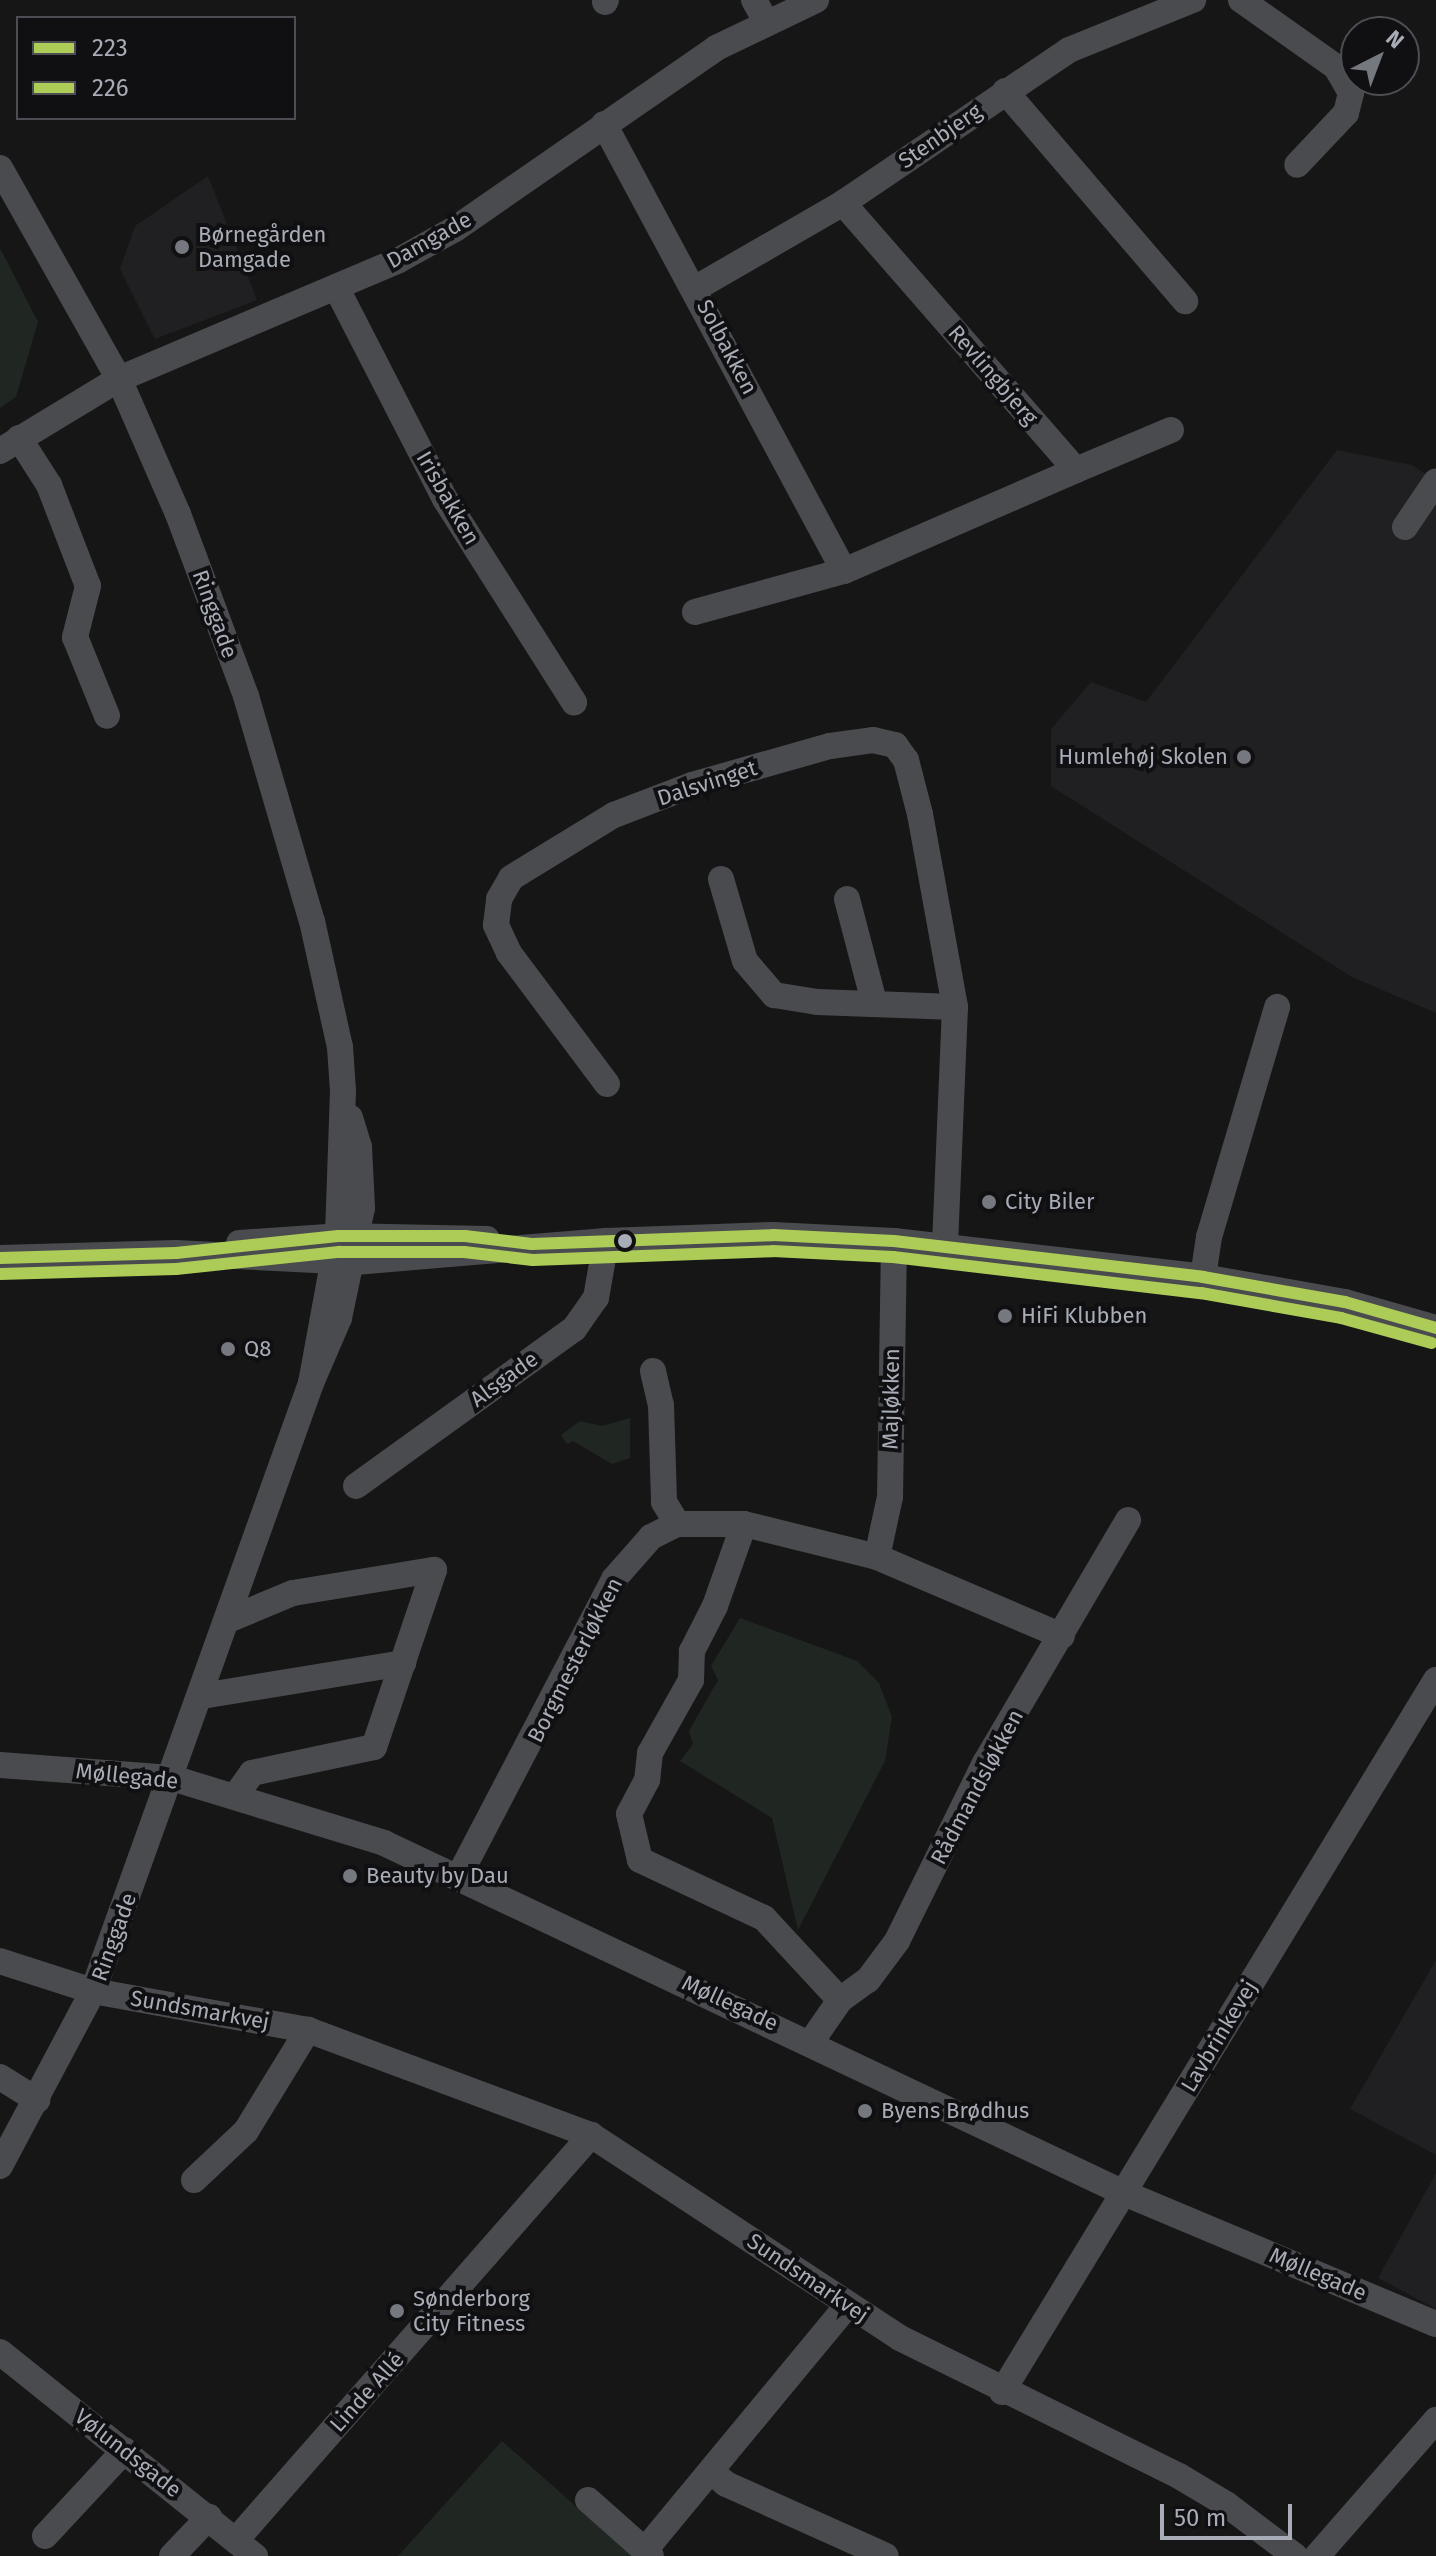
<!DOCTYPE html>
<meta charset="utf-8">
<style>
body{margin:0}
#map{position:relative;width:1436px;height:2556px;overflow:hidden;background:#161616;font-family:"Fira Sans",sans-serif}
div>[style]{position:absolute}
.built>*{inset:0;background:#202022}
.green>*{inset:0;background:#202621}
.minor>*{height:26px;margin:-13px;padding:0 13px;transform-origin:13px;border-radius:13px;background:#4a4b4f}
.bus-1>*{height:12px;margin:-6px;padding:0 6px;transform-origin:6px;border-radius:6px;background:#adcb57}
.bus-2>*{height:12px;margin:-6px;padding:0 6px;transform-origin:6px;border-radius:6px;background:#adcb57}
.dots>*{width:22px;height:22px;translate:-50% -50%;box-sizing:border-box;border:4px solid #101012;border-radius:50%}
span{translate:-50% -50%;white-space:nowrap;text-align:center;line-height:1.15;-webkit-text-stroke:8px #101012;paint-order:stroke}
.street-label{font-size:22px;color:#a8acb6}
.poi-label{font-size:22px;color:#a8acb6}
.left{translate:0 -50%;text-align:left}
.right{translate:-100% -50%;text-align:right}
.legend{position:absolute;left:16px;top:16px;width:280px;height:104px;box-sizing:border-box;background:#101012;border:2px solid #4d4e54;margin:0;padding:10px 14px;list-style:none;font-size:24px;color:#a8acb6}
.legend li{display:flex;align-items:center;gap:16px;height:40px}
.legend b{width:40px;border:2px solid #4d4e54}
.north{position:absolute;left:1340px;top:16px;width:80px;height:80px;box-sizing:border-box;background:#101012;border:2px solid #4d4e54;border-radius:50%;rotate:42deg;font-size:22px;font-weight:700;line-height:32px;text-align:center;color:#a8acb6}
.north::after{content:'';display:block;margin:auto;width:28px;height:36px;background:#75787e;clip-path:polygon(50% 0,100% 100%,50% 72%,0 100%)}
.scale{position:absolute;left:1160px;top:2504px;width:132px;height:36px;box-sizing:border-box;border:4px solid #a8acb6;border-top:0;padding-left:10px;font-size:24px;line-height:28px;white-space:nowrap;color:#a8acb6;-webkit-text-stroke:6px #101012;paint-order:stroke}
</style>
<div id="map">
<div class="built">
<i style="clip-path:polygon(208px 176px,257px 300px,155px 339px,120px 269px,135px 226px)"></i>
<i style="clip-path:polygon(1337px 450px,1412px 465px,1436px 481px,1436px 1013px,1352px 977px,1051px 786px,1051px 729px,1091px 682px,1146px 702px)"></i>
<i style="clip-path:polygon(1436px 1960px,1436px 2155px,1350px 2109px)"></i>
<i style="clip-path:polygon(1436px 2173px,1436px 2309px,1378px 2278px)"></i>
</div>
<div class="green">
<i style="clip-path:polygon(0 248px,38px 322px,16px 397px,0 408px)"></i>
<i style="clip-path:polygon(630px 1418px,630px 1458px,612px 1464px,573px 1441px,567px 1444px,561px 1435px,580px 1421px,602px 1426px)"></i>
<i style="clip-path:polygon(740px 1618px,857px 1661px,879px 1683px,892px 1717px,885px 1761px,798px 1930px,772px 1818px,680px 1761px,693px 1744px,689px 1731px,718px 1680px,711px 1666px)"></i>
<i style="clip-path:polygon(502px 2441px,632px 2556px,398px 2556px)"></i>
</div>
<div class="minor">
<i style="left:754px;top:0;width:26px;rotate:61deg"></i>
<i style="left:1241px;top:0;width:116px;rotate:35.2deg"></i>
<i style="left:1336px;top:67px;width:30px;rotate:60deg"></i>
<i style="left:1351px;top:93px;width:21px;rotate:104deg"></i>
<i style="left:1346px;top:113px;width:71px;rotate:133.3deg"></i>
<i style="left:605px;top:2px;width:2px;rotate:-63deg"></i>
<i style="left:1005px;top:91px;width:277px;rotate:49.4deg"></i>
<i style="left:604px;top:124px;width:507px;rotate:61.77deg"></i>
<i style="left:0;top:168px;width:242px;rotate:60.6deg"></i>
<i style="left:119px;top:379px;width:147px;rotate:66.4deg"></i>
<i style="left:178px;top:514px;width:194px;rotate:69.5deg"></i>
<i style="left:246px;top:696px;width:234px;rotate:73.7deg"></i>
<i style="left:312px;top:921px;width:129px;rotate:77.5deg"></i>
<i style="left:340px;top:1047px;width:44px;rotate:86.1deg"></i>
<i style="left:343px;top:1091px;width:145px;rotate:92deg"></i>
<i style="left:338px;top:1236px;width:149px;rotate:100.4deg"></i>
<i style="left:843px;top:203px;width:354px;rotate:48.9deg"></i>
<i style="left:1076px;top:470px;width:103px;rotate:-22.8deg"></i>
<i style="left:336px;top:287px;width:238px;rotate:62.8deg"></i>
<i style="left:445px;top:499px;width:241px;rotate:57.6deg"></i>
<i style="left:696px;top:288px;width:170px;rotate:-30deg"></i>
<i style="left:843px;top:203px;width:273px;rotate:-34.1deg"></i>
<i style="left:1069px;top:50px;width:134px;rotate:-22deg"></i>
<i style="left:19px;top:438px;width:56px;rotate:57.4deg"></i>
<i style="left:49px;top:485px;width:108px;rotate:68.9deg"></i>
<i style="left:88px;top:586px;width:53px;rotate:104.3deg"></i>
<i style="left:75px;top:637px;width:85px;rotate:67.9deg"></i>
<i style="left:0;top:451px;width:139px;rotate:-31.2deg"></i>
<i style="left:119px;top:379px;width:304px;rotate:-23deg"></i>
<i style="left:399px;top:260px;width:64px;rotate:-29deg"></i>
<i style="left:455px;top:229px;width:318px;rotate:-34.7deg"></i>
<i style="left:716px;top:48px;width:111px;rotate:-25.6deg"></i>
<i style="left:1405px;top:527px;width:55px;rotate:-56deg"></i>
<i style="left:695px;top:612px;width:155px;rotate:-15.4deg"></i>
<i style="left:844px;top:571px;width:253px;rotate:-23.5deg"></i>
<i style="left:721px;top:879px;width:85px;rotate:73.7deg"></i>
<i style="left:745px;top:961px;width:45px;rotate:49.5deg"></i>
<i style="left:774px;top:995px;width:44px;rotate:9.2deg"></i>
<i style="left:817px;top:1002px;width:138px;rotate:2.1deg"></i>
<i style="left:847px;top:899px;width:106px;rotate:75.3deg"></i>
<i style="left:607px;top:1084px;width:164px;rotate:-126.8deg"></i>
<i style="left:509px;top:953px;width:31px;rotate:-115deg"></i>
<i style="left:496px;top:925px;width:26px;rotate:-83deg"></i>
<i style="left:499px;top:899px;width:24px;rotate:-60deg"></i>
<i style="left:511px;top:878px;width:121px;rotate:-31.5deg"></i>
<i style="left:614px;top:815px;width:84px;rotate:-21deg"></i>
<i style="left:692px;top:785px;width:143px;rotate:-15.8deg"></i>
<i style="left:830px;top:746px;width:43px;rotate:-7.9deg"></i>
<i style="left:873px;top:740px;width:23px;rotate:13deg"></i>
<i style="left:895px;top:745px;width:19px;rotate:54deg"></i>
<i style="left:906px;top:760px;width:56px;rotate:75.5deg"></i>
<i style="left:920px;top:814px;width:196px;rotate:79.7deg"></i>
<i style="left:955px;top:1007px;width:238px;rotate:92.4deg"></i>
<i style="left:239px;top:1243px;width:99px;rotate:-4deg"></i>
<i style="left:338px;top:1236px;width:149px;rotate:1.2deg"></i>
<i style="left:0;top:1258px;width:176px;rotate:-1.6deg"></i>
<i style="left:176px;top:1253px;width:179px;rotate:2.9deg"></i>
<i style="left:355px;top:1262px;width:252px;rotate:-4.8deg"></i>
<i style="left:606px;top:1241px;width:167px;rotate:-2.1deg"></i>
<i style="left:773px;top:1235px;width:121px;rotate:2.8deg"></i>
<i style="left:894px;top:1241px;width:311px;rotate:6.6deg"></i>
<i style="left:1203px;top:1277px;width:144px;rotate:10deg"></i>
<i style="left:1345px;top:1302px;width:95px;rotate:15.9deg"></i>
<i style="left:1203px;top:1277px;width:40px;rotate:-81.5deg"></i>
<i style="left:1209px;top:1237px;width:240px;rotate:-73.5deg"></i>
<i style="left:653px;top:1371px;width:35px;rotate:77deg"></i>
<i style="left:661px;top:1405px;width:97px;rotate:88.2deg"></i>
<i style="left:664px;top:1502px;width:26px;rotate:59deg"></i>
<i style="left:356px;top:1486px;width:269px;rotate:-35.8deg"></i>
<i style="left:574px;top:1329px;width:38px;rotate:-55deg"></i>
<i style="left:596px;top:1298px;width:58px;rotate:-80deg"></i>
<i style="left:744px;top:1524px;width:87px;rotate:109.5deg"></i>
<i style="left:715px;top:1606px;width:51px;rotate:117.1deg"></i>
<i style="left:692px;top:1651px;width:29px;rotate:92deg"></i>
<i style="left:691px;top:1680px;width:84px;rotate:119.3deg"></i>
<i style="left:650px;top:1753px;width:27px;rotate:96deg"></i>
<i style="left:647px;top:1780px;width:38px;rotate:118deg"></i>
<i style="left:629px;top:1814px;width:47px;rotate:76.6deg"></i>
<i style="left:640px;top:1860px;width:137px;rotate:25.1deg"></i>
<i style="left:764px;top:1918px;width:112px;rotate:47.2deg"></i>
<i style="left:877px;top:1557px;width:61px;rotate:-77.8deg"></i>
<i style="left:890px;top:1497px;width:256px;rotate:-89.1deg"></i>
<i style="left:228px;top:1620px;width:70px;rotate:-22.6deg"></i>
<i style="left:293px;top:1593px;width:143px;rotate:-9.3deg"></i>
<i style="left:434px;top:1570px;width:187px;rotate:108.7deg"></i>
<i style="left:374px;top:1747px;width:125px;rotate:168deg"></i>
<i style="left:252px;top:1773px;width:27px;rotate:126deg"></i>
<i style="left:202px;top:1696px;width:204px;rotate:-9.3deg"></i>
<i style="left:0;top:1765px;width:172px;rotate:4.3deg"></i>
<i style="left:172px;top:1778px;width:222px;rotate:17deg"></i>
<i style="left:384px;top:1843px;width:819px;rotate:25.31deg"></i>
<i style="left:1124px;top:2193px;width:338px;rotate:22.8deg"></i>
<i style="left:459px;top:1876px;width:335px;rotate:-62.4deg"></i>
<i style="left:614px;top:1579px;width:56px;rotate:-48.6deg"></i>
<i style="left:651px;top:1537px;width:29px;rotate:-27deg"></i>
<i style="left:677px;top:1524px;width:67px"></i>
<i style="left:744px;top:1524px;width:137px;rotate:13.9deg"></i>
<i style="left:877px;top:1557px;width:201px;rotate:23.1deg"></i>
<i style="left:0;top:1961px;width:98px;rotate:17.9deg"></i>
<i style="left:93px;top:1991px;width:219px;rotate:10.3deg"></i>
<i style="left:308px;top:2030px;width:302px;rotate:20.4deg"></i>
<i style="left:591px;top:2135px;width:370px;rotate:33.3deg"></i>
<i style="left:900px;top:2338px;width:311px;rotate:26.3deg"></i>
<i style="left:1179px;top:2476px;width:55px;rotate:30.8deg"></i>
<i style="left:1226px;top:2504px;width:86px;rotate:37deg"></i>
<i style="left:811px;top:2042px;width:51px;rotate:-55.4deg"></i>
<i style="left:840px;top:2000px;width:34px;rotate:-36deg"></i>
<i style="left:868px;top:1980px;width:49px;rotate:-53.4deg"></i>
<i style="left:897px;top:1941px;width:199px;rotate:-63.7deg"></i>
<i style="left:985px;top:1763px;width:282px;rotate:-59.5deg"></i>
<i style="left:0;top:2077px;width:44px;rotate:31.9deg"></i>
<i style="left:0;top:2166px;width:198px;rotate:-62deg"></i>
<i style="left:93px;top:1991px;width:646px;rotate:-70.27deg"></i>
<i style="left:311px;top:1383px;width:71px;rotate:-66.7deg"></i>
<i style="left:339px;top:1318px;width:112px;rotate:-78.2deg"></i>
<i style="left:362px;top:1208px;width:61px;rotate:-92.8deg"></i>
<i style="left:359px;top:1147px;width:31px;rotate:-107deg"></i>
<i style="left:194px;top:2180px;width:71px;rotate:-43.3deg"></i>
<i style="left:246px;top:2131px;width:119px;rotate:-58.5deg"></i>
<i style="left:0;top:2352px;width:327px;rotate:38.7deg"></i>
<i style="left:1002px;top:2392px;width:834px;rotate:-58.64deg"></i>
<i style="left:711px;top:2471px;width:20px;rotate:41deg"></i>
<i style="left:726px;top:2484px;width:175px;rotate:24.2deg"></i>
<i style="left:588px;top:2500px;width:84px;rotate:41.6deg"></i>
<i style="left:45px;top:2536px;width:117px;rotate:-47.1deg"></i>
<i style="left:236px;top:2540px;width:539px;rotate:-48.76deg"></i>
<i style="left:645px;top:2550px;width:317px;rotate:-50.4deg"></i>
<i style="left:172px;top:2556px;width:54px;rotate:-46.5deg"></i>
<i style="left:1317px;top:2556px;width:181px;rotate:-48.8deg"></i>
</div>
<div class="bus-1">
<i style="left:0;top:1258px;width:176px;rotate:-1.6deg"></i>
<i style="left:176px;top:1253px;width:163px;rotate:-6deg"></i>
<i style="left:338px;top:1236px;width:127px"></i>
<i style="left:465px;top:1236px;width:67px;rotate:6.8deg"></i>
<i style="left:532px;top:1244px;width:241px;rotate:-2.1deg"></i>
<i style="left:773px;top:1235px;width:121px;rotate:2.8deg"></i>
<i style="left:894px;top:1241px;width:311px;rotate:6.6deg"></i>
<i style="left:1203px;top:1277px;width:144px;rotate:10deg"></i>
<i style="left:1345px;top:1302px;width:95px;rotate:15.9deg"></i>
</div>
<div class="bus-2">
<i style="left:0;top:1274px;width:176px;rotate:-1.6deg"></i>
<i style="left:176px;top:1269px;width:164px;rotate:-6deg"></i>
<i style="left:339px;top:1252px;width:125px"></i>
<i style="left:464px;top:1252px;width:69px;rotate:6.6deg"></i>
<i style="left:533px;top:1260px;width:240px;rotate:-2.1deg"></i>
<i style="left:773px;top:1251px;width:120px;rotate:2.9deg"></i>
<i style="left:893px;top:1257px;width:310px;rotate:6.7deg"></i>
<i style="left:1201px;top:1293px;width:142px;rotate:10.1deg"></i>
<i style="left:1341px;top:1318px;width:94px;rotate:15.4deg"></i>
</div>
<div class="dots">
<i style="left:182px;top:247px;background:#75787e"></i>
<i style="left:1244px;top:757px;background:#75787e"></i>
<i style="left:989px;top:1202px;background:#75787e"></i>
<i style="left:625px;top:1241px;background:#a8acb6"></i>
<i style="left:1005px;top:1316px;background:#75787e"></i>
<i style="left:228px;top:1349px;background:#75787e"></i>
<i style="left:350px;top:1876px;background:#75787e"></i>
<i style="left:865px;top:2111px;background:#75787e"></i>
<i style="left:397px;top:2311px;background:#75787e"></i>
</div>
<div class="street-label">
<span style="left:940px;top:136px;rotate:-35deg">Stenbjerg</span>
<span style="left:429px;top:240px;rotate:-29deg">Damgade</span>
<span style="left:727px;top:347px;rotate:62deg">Solbakken</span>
<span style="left:993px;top:375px;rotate:49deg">Revlingbjerg</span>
<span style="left:448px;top:498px;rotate:60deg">Irisbakken</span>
<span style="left:215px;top:614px;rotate:70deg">Ringgade</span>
<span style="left:707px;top:783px;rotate:-18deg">Dalsvinget</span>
<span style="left:504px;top:1379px;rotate:-36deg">Alsgade</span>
<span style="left:891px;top:1399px;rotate:-89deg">Majløkken</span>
<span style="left:575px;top:1660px;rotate:-63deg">Borgmesterløkken</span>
<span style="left:127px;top:1776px;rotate:6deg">Møllegade</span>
<span style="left:977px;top:1787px;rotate:-62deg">Rådmandsløkken</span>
<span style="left:114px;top:1937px;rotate:-70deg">Ringgade</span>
<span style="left:730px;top:2003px;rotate:25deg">Møllegade</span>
<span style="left:200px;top:2010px;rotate:10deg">Sundsmarkvej</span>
<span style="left:1219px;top:2036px;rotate:-59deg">Lavbrinkevej</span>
<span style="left:1318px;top:2274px;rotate:23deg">Møllegade</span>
<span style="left:808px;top:2278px;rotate:34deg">Sundsmarkvej</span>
<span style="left:367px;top:2392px;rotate:-48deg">Linde Allé</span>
<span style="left:128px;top:2453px;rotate:38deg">Vølundsgade</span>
</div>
<div class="poi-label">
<span class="left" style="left:198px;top:247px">Børnegården<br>Damgade</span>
<span class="right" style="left:1228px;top:757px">Humlehøj Skolen</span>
<span class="left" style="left:1005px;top:1202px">City Biler</span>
<span class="left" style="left:1021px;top:1316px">HiFi Klubben</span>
<span class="left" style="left:244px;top:1349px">Q8</span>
<span class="left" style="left:366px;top:1876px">Beauty by Dau</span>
<span class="left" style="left:881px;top:2111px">Byens Brødhus</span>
<span class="left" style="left:413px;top:2311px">Sønderborg<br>City Fitness</span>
</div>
<ul class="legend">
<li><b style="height:10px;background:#adcb57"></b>223</li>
<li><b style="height:10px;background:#adcb57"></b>226</li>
</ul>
<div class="north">N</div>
<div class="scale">50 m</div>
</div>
